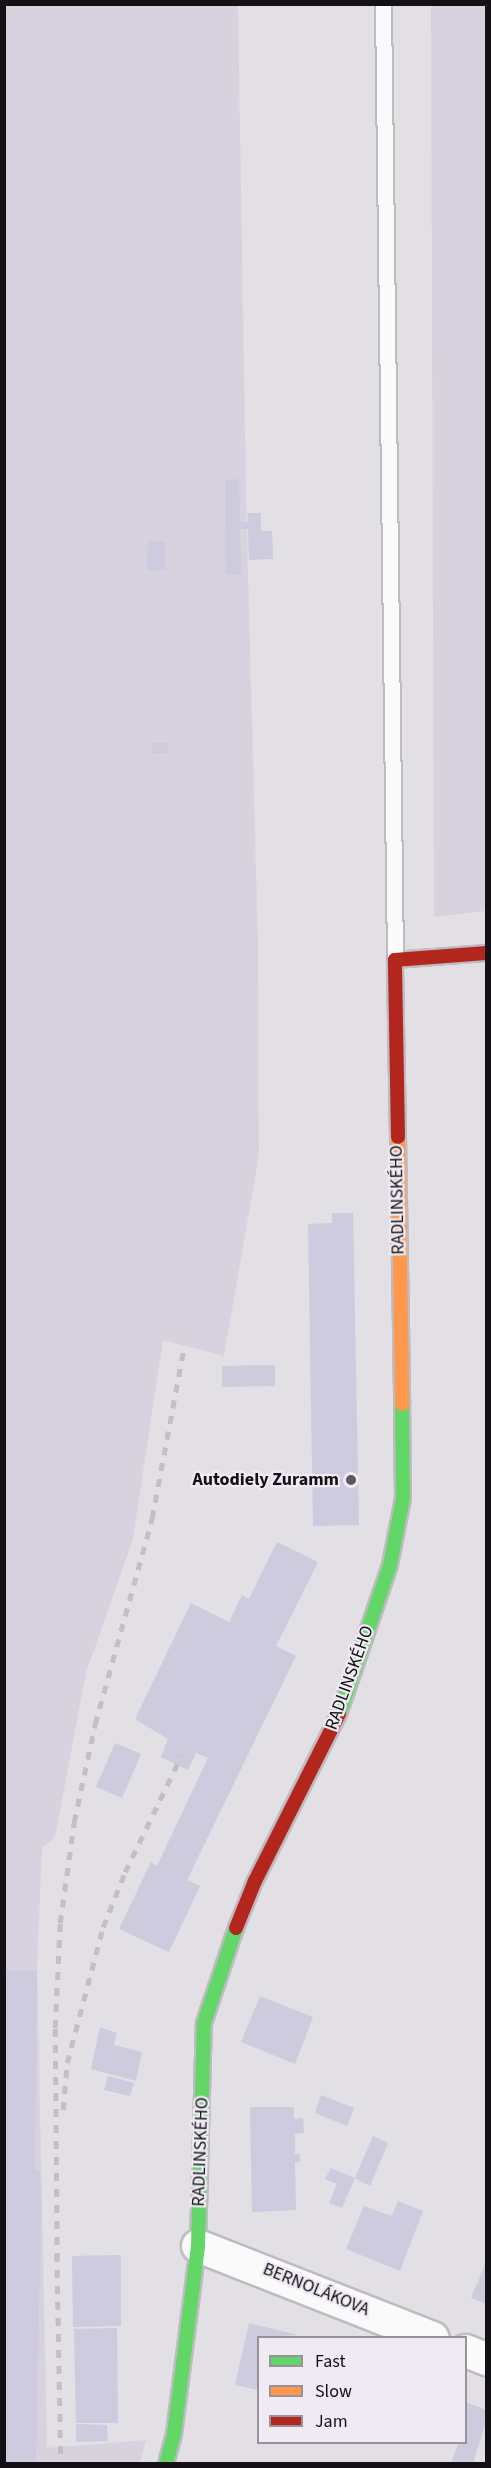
<!DOCTYPE html>
<meta charset="utf-8">
<style>
body{margin:0}
#map{position:relative;width:491px;height:2468px;overflow:hidden;background:#e2dfe5;font-family:"Source Sans 3",sans-serif}
div>[style]{position:absolute}
.built>*{inset:0;background:#d8d2de}
.building>*{inset:0;background:#cdcbdd}
.roads{filter:drop-shadow(2px 0 #bebcc0) drop-shadow(-2px 0 #bebcc0) drop-shadow(0 2px #bebcc0) drop-shadow(0 -2px #bebcc0)}
.lane>*{height:15px;margin:-7.5px;padding:0 7.5px;transform-origin:7.5px;border-radius:7.5px;background:#fbfafb}
.street>*{height:32px;margin:-16px;padding:0 16px;transform-origin:16px;border-radius:16px;background:#fbfafb}
.fast>*{height:14px;margin:-7px;padding:0 7px;transform-origin:7px;border-radius:7px;background:#63d668}
.slow>*{height:14px;margin:-7px;padding:0 7px;transform-origin:7px;border-radius:7px;background:#ff974d}
.jam>*{height:14px;margin:-7px;padding:0 7px;transform-origin:7px;border-radius:7px;background:#b3261e}
.rail>*{height:4.5px;margin-top:-2.25px;transform-origin:0;background:repeating-linear-gradient(90deg,#c2c0c2 0 8px,transparent 0 16px)}
.dots>*{width:16px;height:16px;translate:-50% -50%;box-sizing:border-box;border:3px solid #f0eaf5;border-radius:50%}
span{translate:-50% -50%;white-space:nowrap;text-align:center;line-height:1.15;-webkit-text-stroke:4.5px #f0eaf5;paint-order:stroke}
.street-label{font-size:18px;color:#131114}
.poi-label{font-size:18px;color:#131114;font-weight:700}
.right{translate:-100% -50%;text-align:right}
.frame{position:absolute;inset:0;border:6px solid #131114;pointer-events:none}
.legend{position:absolute;left:257px;top:2336px;width:210px;height:108px;box-sizing:border-box;background:#f0eaf5;border:2px solid #98939b;margin:0;padding:8px 10px;list-style:none;font-size:18px;color:#131114}
.legend li{display:flex;align-items:center;gap:12px;height:30px}
.legend b{width:30px;border:2px solid #98939b}
</style>
<div id="map">
<div class="built">
<i style="clip-path:polygon(5px 5px,238px 5px,246px 496px,258px 947px,259px 1155px,224px 1356px,163px 1340px,133px 1539px,86px 1673px,55px 1837px,42px 1848px,37px 1967px,47px 2448px,146px 2440px,140px 2463px,5px 2464px)"></i>
<i style="clip-path:polygon(431px 5px,486px 5px,486px 911px,434px 917px)"></i>
</div>
<div class="building">
<i style="clip-path:polygon(239px 479px,240px 522px,248px 522px,247px 513px,261px 513px,261px 531px,272px 531px,273px 559px,249px 560px,248px 529px,240px 529px,241px 574px,226px 575px,225px 480px)"></i>
<i style="clip-path:polygon(148px 541px,166px 541px,166px 570px,147px 570px)"></i>
<i style="clip-path:polygon(151px 743px,167px 743px,168px 753px,152px 754px)"></i>
<i style="clip-path:polygon(332px 1213px,353px 1213px,359px 1525px,313px 1526px,308px 1224px,332px 1223px)"></i>
<i style="clip-path:polygon(275px 1365px,275px 1386px,222px 1387px,222px 1366px)"></i>
<i style="clip-path:polygon(277px 1542px,318px 1562px,276px 1646px,296px 1656px,187px 1880px,200px 1886px,169px 1952px,119px 1929px,151px 1862px,157px 1866px,208px 1758px,196px 1753px,188px 1770px,161px 1757px,168px 1739px,135px 1719px,191px 1603px,229px 1622px,242px 1595px,249px 1599px)"></i>
<i style="clip-path:polygon(115px 1743px,141px 1754px,122px 1798px,96px 1787px)"></i>
<i style="clip-path:polygon(4px 1970px,37px 1970px,35px 2170px,40px 2170px,41px 2205px,36px 2463px,4px 2463px)"></i>
<i style="clip-path:polygon(260px 1996px,313px 2017px,295px 2064px,241px 2042px)"></i>
<i style="clip-path:polygon(100px 2027px,117px 2033px,114px 2045px,142px 2052px,136px 2081px,91px 2069px)"></i>
<i style="clip-path:polygon(108px 2076px,134px 2083px,130px 2096px,104px 2090px)"></i>
<i style="clip-path:polygon(321px 2095px,354px 2108px,347px 2126px,315px 2113px)"></i>
<i style="clip-path:polygon(250px 2107px,294px 2107px,294px 2119px,303px 2118px,304px 2133px,295px 2134px,295px 2154px,300px 2154px,300px 2162px,295px 2162px,296px 2210px,252px 2212px)"></i>
<i style="clip-path:polygon(373px 2136px,388px 2143px,370px 2186px,355px 2178px)"></i>
<i style="clip-path:polygon(331px 2168px,355px 2178px,342px 2208px,329px 2203px,337px 2184px,325px 2179px)"></i>
<i style="clip-path:polygon(398px 2201px,423px 2211px,400px 2271px,346px 2249px,364px 2206px,392px 2216px)"></i>
<i style="clip-path:polygon(121px 2255px,121px 2326px,73px 2327px,72px 2256px)"></i>
<i style="clip-path:polygon(486px 2262px,486px 2304px,471px 2298px)"></i>
<i style="clip-path:polygon(249px 2323px,298px 2335px,258px 2337px,258px 2390px,235px 2385px)"></i>
<i style="clip-path:polygon(117px 2328px,118px 2423px,76px 2423px,74px 2329px)"></i>
<i style="clip-path:polygon(466px 2402px,486px 2410px,486px 2422px,473px 2463px,451px 2463px,459px 2442px,466px 2442px)"></i>
<i style="clip-path:polygon(76px 2424px,107px 2425px,108px 2441px,76px 2442px)"></i>
</div>
<div class="roads">
<div class="lane">
<i style="left:383px;top:4px;width:956px;rotate:89.28deg"></i>
</div>
<div class="street">
<i style="left:198px;top:2246px;width:252px;rotate:21.4deg"></i>
<i style="left:466px;top:2351px;width:22px;rotate:22deg"></i>
</div>
<div class="fast">
<i style="left:339px;top:1714px;width:157px;rotate:-71.1deg"></i>
<i style="left:390px;top:1565px;width:68px;rotate:-79deg"></i>
<i style="left:403px;top:1498px;width:94px;rotate:-90.6deg"></i>
<i style="left:166px;top:2464px;width:31px;rotate:-75deg"></i>
<i style="left:174px;top:2434px;width:190px;rotate:-82.7deg"></i>
<i style="left:198px;top:2246px;width:223px;rotate:-88.5deg"></i>
<i style="left:204px;top:2023px;width:100px;rotate:-71.4deg"></i>
</div>
<div class="slow">
<i style="left:398px;top:1137px;width:267px;rotate:89.1deg"></i>
</div>
<div class="jam">
<i style="left:398px;top:1137px;width:177px;rotate:-91deg"></i>
<i style="left:395px;top:960px;width:91px;rotate:-4.4deg"></i>
<i style="left:236px;top:1928px;width:51px;rotate:-68deg"></i>
<i style="left:255px;top:1881px;width:187px;rotate:-63.3deg"></i>
</div>
</div>
<div class="rail">
<i style="left:63px;top:2110px;width:47px;rotate:-85.1deg"></i>
<i style="left:67px;top:2063px;width:141px;rotate:-75.2deg"></i>
<i style="left:103px;top:1927px;width:59px;rotate:-68.2deg"></i>
<i style="left:125px;top:1872px;width:129px;rotate:-64.2deg"></i>
<i style="left:57px;top:2254px;width:210px;rotate:88.9deg"></i>
<i style="left:57px;top:2261px;width:233px;rotate:-90.5deg"></i>
<i style="left:55px;top:2028px;width:105px;rotate:-87.3deg"></i>
<i style="left:60px;top:1923px;width:102px;rotate:-82.1deg"></i>
<i style="left:74px;top:1822px;width:100px;rotate:-77.9deg"></i>
<i style="left:95px;top:1724px;width:214px;rotate:-74.5deg"></i>
<i style="left:152px;top:1518px;width:174px;rotate:-79.4deg"></i>
</div>
<div class="dots">
<i style="left:351px;top:1480px;background:#5b595d"></i>
</div>
<div class="street-label">
<span style="left:398px;top:1200px;rotate:-91deg">RADLINSKÉHO</span>
<span style="left:350px;top:1678px;rotate:-70deg">RADLINSKÉHO</span>
<span style="left:201px;top:2152px;rotate:-88deg">RADLINSKÉHO</span>
<span style="left:316px;top:2290px;rotate:22deg">BERNOLÁKOVA</span>
</div>
<div class="poi-label">
<span class="right" style="left:339px;top:1480px">Autodiely Zuramm</span>
</div>
<div class="frame"></div>
<ul class="legend">
<li><b style="height:8px;background:#63d668"></b>Fast</li>
<li><b style="height:8px;background:#ff974d"></b>Slow</li>
<li><b style="height:8px;background:#b3261e"></b>Jam</li>
</ul>
</div>
